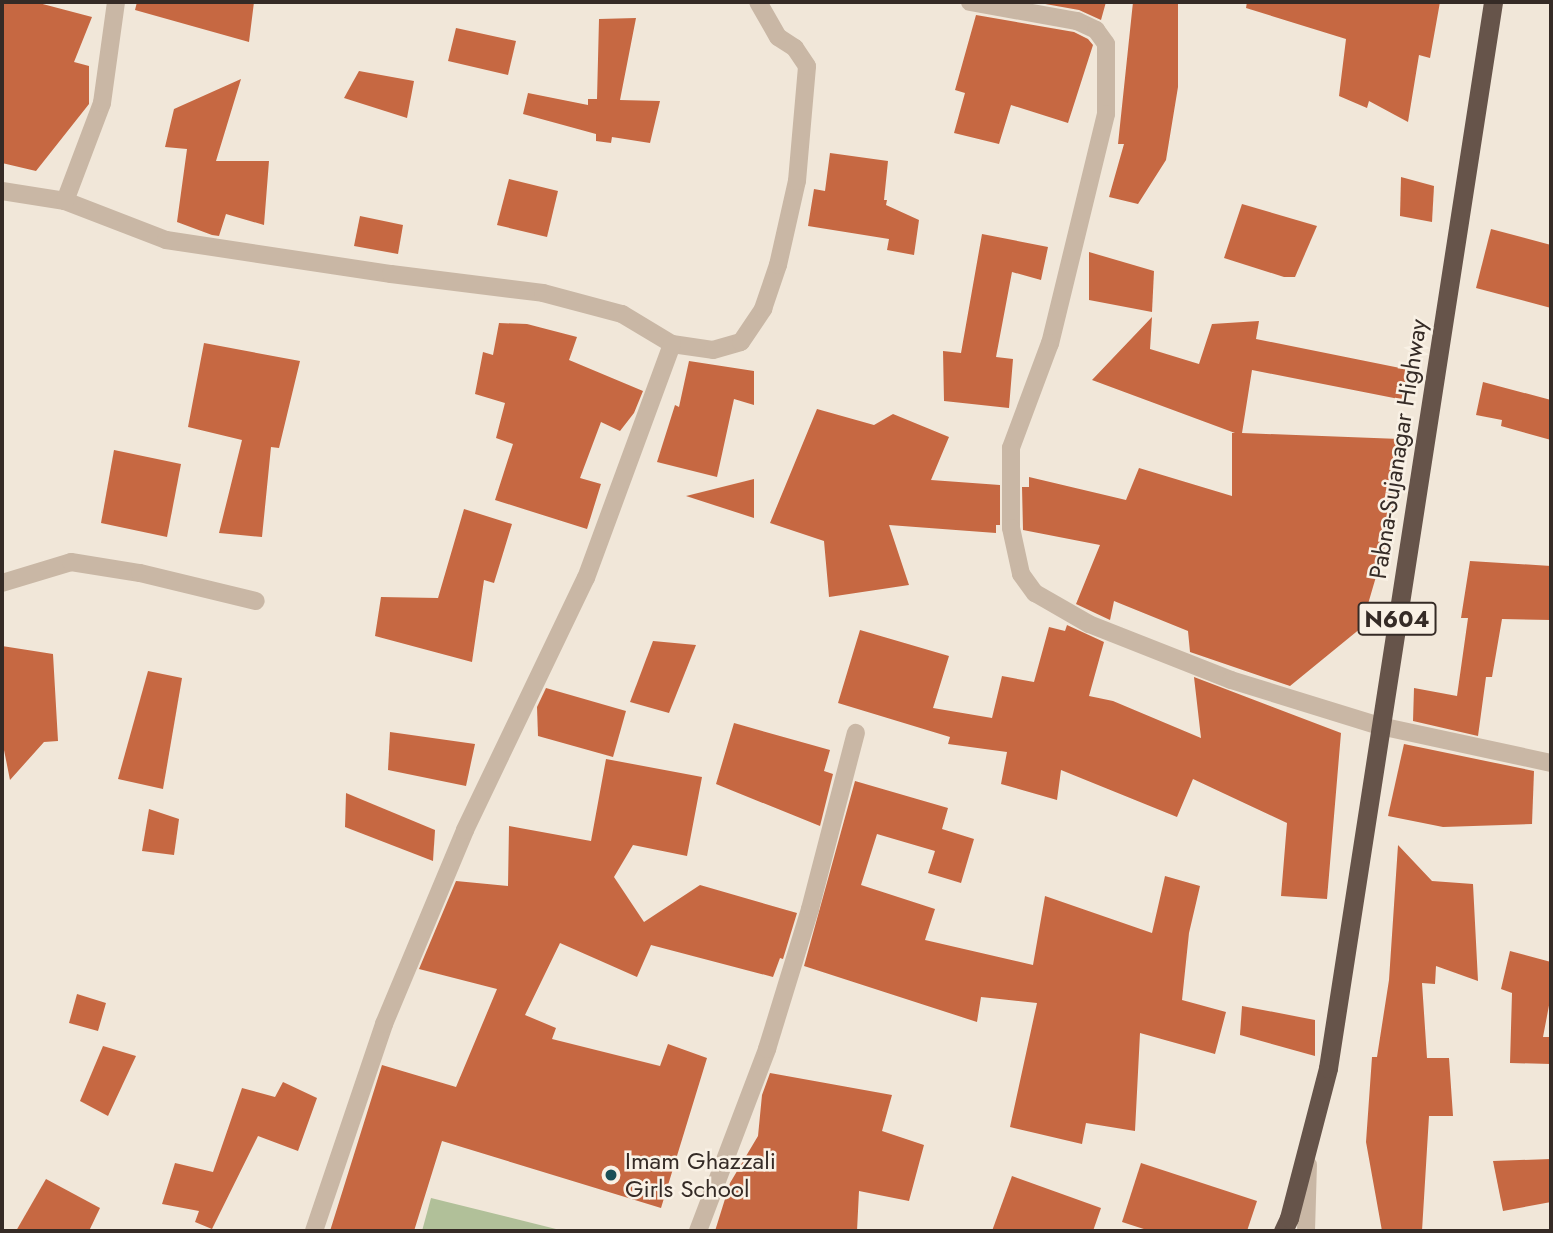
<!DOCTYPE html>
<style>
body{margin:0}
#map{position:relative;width:1553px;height:1233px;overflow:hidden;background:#f1e7d9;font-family:Jost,sans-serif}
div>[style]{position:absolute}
.green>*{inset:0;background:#b1c099}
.building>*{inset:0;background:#c66842}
.minor>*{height:18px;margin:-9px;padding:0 9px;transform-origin:9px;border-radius:9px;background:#c9b7a5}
.trunk>*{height:19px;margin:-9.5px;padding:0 9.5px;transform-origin:9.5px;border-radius:9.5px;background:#66544a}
.dots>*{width:19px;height:19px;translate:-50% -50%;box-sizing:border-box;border:4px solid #f9f1e5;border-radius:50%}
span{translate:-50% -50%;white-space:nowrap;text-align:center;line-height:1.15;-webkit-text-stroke:5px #f9f1e5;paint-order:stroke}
.shield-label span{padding:2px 5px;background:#f9f1e5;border:2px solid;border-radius:5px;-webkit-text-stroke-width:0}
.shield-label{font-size:23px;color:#352b26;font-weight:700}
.street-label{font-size:24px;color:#352b26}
.poi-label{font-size:24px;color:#352b26}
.left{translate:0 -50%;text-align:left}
.frame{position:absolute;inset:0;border:4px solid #352b26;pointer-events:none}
</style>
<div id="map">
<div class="green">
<i style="clip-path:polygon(431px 1198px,564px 1231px,422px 1231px)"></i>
</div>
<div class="building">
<i style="clip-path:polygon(2px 2px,35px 2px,92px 17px,74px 62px,89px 66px,89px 104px,36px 171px,2px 163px)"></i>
<i style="clip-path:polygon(137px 2px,254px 2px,249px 42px,135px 10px)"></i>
<i style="clip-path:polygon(1034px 2px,1106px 2px,1101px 20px,1079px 10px)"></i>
<i style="clip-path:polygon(1133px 2px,1178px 2px,1178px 87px,1166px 160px,1138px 204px,1109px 197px,1124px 144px,1118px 144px)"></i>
<i style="clip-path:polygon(1247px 2px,1440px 2px,1430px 58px,1419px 55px,1408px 122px,1369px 101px,1367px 108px,1339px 96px,1346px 39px,1246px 8px)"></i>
<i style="clip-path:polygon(976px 15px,1074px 32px,1088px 39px,1093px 45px,1068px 123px,1011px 105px,999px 144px,954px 133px,965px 93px,955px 90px)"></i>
<i style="clip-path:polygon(636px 18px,620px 100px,660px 101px,650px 143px,612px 137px,611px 143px,596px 141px,596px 134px,523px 114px,528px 93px,588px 105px,588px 99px,597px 99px,599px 19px)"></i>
<i style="clip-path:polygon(456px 28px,516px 41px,508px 75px,448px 61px)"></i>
<i style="clip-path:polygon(359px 71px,414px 81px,407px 118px,344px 98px)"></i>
<i style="clip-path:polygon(241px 79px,216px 161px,269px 161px,264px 225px,226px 214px,219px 236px,212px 235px,177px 222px,187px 149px,165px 147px,174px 109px)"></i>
<i style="clip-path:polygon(830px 153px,888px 161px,884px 200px,887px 200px,886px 205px,919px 220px,914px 255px,887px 250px,889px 239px,808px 226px,814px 189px,825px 191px)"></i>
<i style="clip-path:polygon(1401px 177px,1434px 186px,1432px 222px,1400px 216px)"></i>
<i style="clip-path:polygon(509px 179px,558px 191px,547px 237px,497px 225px)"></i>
<i style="clip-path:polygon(1242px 204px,1317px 226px,1295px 277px,1284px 277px,1224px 258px)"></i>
<i style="clip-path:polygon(360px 216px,403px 225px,398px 254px,354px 246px)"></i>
<i style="clip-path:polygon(1491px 229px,1551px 245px,1551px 308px,1476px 288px)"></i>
<i style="clip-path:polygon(982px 234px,1048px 247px,1041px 280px,1012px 272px,996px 357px,1013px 359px,1009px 408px,944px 401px,943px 351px,961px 353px)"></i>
<i style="clip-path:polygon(1089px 252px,1154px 271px,1152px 312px,1089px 300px)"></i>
<i style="clip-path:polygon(1152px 317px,1150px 349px,1199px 364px,1212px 324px,1259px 321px,1256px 339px,1410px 370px,1404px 400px,1252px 370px,1242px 433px,1400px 439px,1392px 522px,1361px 628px,1290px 686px,1190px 652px,1188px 631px,1114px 601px,1110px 620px,1076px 604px,1100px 545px,1023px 530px,1022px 487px,1029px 487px,1029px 477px,1126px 500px,1139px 468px,1232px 496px,1232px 433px,1235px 433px,1092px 380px)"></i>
<i style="clip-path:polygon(499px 323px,527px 324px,577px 337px,569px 360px,643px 391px,634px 413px,620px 431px,601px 422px,580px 478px,601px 484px,587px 529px,495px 500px,513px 444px,496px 438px,505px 403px,475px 394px,483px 352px,493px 355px)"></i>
<i style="clip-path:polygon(204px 343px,300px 361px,279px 448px,271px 447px,262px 537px,219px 533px,242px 440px,188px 427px)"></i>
<i style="clip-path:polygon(689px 361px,754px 371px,754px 405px,734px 399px,717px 477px,657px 462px,675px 405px,679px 407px)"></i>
<i style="clip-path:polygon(1483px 382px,1551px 400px,1551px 440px,1501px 426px,1502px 420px,1476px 415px)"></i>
<i style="clip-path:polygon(817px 409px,874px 425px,893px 414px,949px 437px,931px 480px,1000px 485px,1000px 525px,996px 525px,996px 533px,889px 525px,909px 585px,829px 597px,824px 541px,770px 523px)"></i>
<i style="clip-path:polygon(114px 450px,181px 464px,167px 537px,101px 523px)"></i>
<i style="clip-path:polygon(754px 479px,754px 518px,686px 496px)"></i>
<i style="clip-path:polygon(464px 509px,512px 524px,494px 583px,484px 580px,472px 662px,375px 636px,381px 597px,438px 598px)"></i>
<i style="clip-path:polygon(1470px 561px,1551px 566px,1551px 620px,1502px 619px,1492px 677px,1486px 677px,1478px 736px,1413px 721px,1414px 688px,1457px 696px,1468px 618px,1461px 618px)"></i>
<i style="clip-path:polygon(1067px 625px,1104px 642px,1089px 696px,1113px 701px,1201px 738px,1194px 677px,1341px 733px,1327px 899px,1281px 896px,1287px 823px,1193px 779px,1177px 817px,1061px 770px,1057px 800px,1001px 784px,1007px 752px,948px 744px,950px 737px,838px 703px,860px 630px,949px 656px,933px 708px,992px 718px,1002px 676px,1034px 682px,1049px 627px,1065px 631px)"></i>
<i style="clip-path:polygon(653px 641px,696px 645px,669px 713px,630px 702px)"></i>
<i style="clip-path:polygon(2px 646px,53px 654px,58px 741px,44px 742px,10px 780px,2px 740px)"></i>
<i style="clip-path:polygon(148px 671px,182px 678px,163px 789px,118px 779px)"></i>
<i style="clip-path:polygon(546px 688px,626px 711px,613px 757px,538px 736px,537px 707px)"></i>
<i style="clip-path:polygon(734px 723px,830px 750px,824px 771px,833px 774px,820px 826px,716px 784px)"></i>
<i style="clip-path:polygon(390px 732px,475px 744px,466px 786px,388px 770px)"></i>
<i style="clip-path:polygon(1404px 744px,1534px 771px,1532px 824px,1443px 827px,1388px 816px)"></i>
<i style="clip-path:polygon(606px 759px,702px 777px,687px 856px,633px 845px,614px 877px,644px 922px,700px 885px,797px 913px,783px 959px,780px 958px,773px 977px,651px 945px,637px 977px,560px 943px,525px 1015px,556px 1028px,552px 1039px,660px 1066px,668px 1044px,707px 1058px,661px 1208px,442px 1141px,414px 1231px,330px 1231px,382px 1065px,456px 1087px,497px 989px,419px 969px,456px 881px,508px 886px,509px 826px,591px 841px)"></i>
<i style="clip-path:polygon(855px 781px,948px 808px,942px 829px,974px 839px,961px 883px,928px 873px,935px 851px,877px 834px,861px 885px,935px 909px,925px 940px,1033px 965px,1045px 896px,1152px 933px,1165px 876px,1200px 886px,1189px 933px,1182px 1000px,1226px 1012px,1215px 1054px,1140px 1033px,1135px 1131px,1086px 1123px,1082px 1144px,1010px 1127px,1037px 1003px,981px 997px,977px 1022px,804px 966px)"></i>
<i style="clip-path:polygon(346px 793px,435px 830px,433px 861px,345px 827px)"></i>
<i style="clip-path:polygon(149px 809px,179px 819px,174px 855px,142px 851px)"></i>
<i style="clip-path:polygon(1398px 845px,1432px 881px,1473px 884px,1478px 981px,1436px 966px,1435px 984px,1422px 983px,1427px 1058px,1449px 1058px,1453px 1116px,1429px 1116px,1422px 1231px,1382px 1231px,1366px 1142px,1372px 1057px,1377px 1057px,1389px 980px)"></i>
<i style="clip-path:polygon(1510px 951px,1551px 962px,1551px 995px,1543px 1037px,1551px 1037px,1551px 1064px,1510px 1063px,1512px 993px,1501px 989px)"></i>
<i style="clip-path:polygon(77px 994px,106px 1003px,98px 1031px,69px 1023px)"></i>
<i style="clip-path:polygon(1242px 1006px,1315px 1020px,1315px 1056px,1240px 1035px)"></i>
<i style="clip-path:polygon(103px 1046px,136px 1056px,108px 1116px,80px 1101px)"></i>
<i style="clip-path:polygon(770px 1073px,892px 1095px,882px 1131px,924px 1145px,909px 1201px,859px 1191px,857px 1231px,715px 1231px,730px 1183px,758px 1136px,762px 1095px)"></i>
<i style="clip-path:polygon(283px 1082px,317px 1098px,298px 1151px,258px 1136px,212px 1229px,195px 1222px,199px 1211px,162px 1204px,175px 1163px,213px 1172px,242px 1088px,275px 1097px)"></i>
<i style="clip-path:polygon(1551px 1159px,1551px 1202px,1503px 1211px,1493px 1161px)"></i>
<i style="clip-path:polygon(1141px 1163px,1257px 1201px,1247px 1231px,1150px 1231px,1122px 1222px)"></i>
<i style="clip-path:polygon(1012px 1176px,1101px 1208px,1093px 1231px,992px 1231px)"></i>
<i style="clip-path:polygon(46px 1179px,100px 1208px,89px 1231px,16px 1231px)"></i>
</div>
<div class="minor">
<i style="left:970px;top:2px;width:109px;rotate:10.1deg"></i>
<i style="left:1077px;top:21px;width:21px;rotate:25deg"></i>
<i style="left:1096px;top:30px;width:17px;rotate:54deg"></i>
<i style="left:1106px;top:44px;width:70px;rotate:90deg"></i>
<i style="left:1106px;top:114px;width:236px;rotate:103.7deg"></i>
<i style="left:1050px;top:343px;width:112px;rotate:110.4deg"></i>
<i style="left:1011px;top:448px;width:80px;rotate:90deg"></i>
<i style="left:1011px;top:528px;width:47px;rotate:77.7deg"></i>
<i style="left:1021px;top:574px;width:24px;rotate:54deg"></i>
<i style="left:1035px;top:593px;width:62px;rotate:29.9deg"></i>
<i style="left:1089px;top:624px;width:153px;rotate:21.5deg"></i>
<i style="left:1231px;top:680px;width:156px;rotate:17.2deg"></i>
<i style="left:1380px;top:726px;width:175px;rotate:12.2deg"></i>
<i style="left:2px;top:191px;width:64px;rotate:9deg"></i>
<i style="left:65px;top:201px;width:108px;rotate:21.1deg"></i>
<i style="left:166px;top:240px;width:228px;rotate:8.6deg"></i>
<i style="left:391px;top:274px;width:153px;rotate:7.1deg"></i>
<i style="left:543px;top:293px;width:82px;rotate:14.9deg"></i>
<i style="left:622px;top:314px;width:58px;rotate:31deg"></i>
<i style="left:672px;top:344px;width:41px;rotate:8.3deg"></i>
<i style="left:713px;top:350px;width:29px;rotate:-16deg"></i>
<i style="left:741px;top:342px;width:40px;rotate:-56deg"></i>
<i style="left:763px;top:309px;width:46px;rotate:-71.2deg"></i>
<i style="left:778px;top:265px;width:86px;rotate:-77.3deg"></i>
<i style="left:797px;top:181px;width:115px;rotate:-85deg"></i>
<i style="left:807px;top:66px;width:22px;rotate:-124deg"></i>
<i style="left:795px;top:48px;width:20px;rotate:-147deg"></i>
<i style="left:778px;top:37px;width:40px;rotate:-119.7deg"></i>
<i style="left:65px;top:201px;width:105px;rotate:-69.3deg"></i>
<i style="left:102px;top:103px;width:102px;rotate:-82.1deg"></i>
<i style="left:2px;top:583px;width:72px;rotate:-16.9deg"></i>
<i style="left:71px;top:562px;width:70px;rotate:9.1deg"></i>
<i style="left:140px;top:573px;width:119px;rotate:13.6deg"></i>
<i style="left:314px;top:1231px;width:219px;rotate:-71.3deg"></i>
<i style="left:384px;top:1024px;width:210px;rotate:-67.3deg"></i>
<i style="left:465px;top:830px;width:280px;rotate:-64.4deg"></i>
<i style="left:586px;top:578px;width:249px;rotate:-69.8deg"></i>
<i style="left:698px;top:1231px;width:195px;rotate:-69.2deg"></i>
<i style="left:767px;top:1049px;width:146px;rotate:-72.9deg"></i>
<i style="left:810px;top:909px;width:182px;rotate:-75.4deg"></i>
<i style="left:1306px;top:1231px;width:66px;rotate:-88.3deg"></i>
</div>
<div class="trunk">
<i style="left:1283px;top:1231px;width:14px;rotate:-65deg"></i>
<i style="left:1289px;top:1218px;width:155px;rotate:-75.4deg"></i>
<i style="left:1328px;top:1068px;width:1079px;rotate:-81.2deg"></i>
</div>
<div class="dots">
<i style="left:611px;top:1175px;background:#1c4f56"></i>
</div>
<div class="shield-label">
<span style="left:1397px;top:619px">N604</span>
</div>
<div class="street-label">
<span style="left:1398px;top:449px;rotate:-81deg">Pabna-Sujanagar Highway</span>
</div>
<div class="poi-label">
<span class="left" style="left:625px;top:1175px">Imam Ghazzali<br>Girls School</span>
</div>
<div class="frame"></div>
</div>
